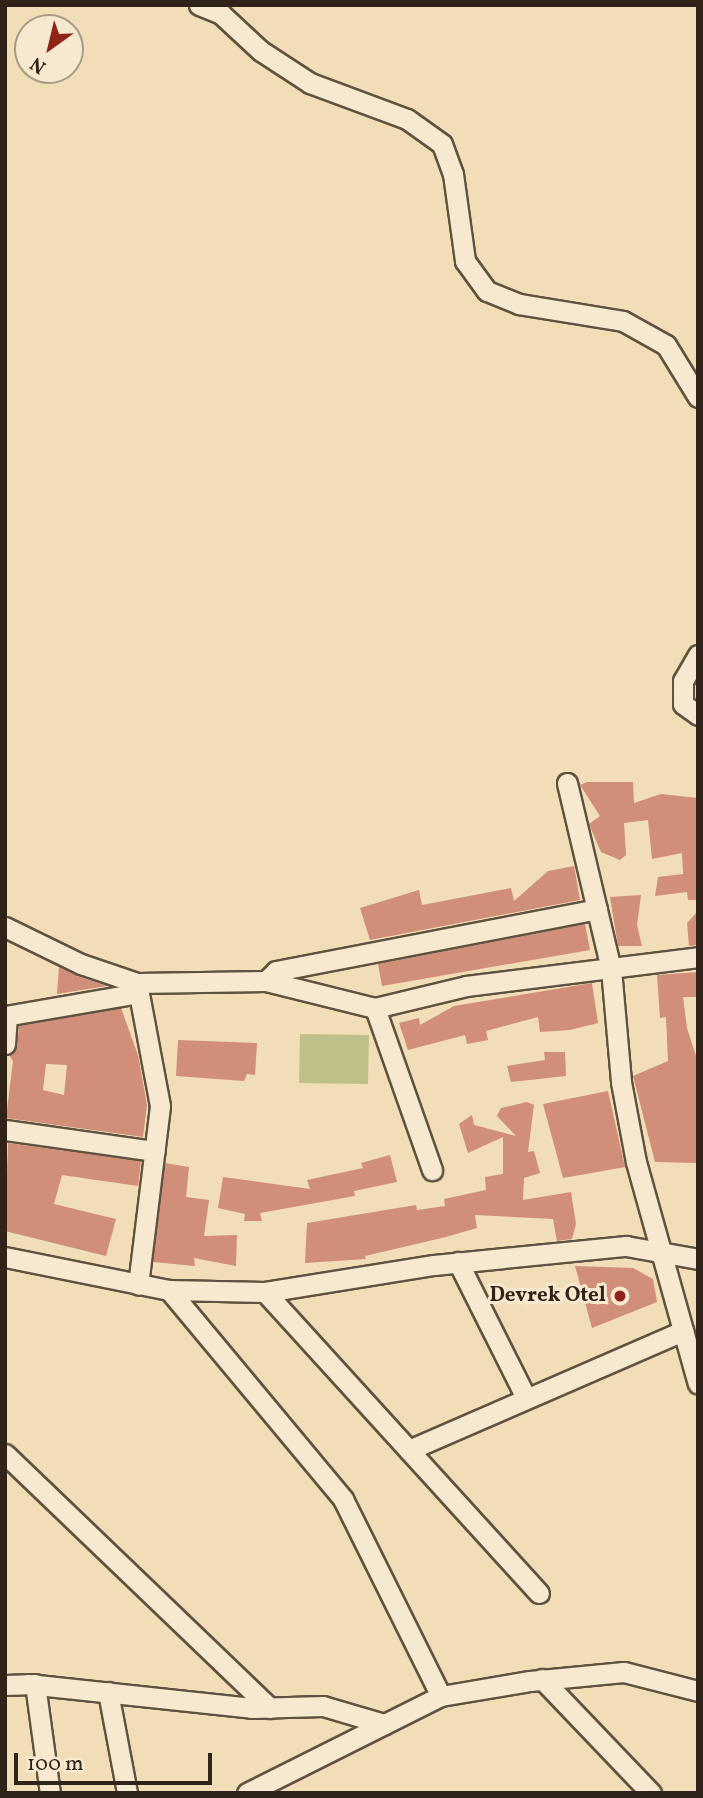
<!DOCTYPE html>
<style>
body{margin:0}
#map{position:relative;width:703px;height:1798px;overflow:hidden;background:#f1ddb6;font-family:Vollkorn,serif}
div>[style]{position:absolute}
.green>*{inset:0;background:#bfbf8a}
.building>*{inset:0;background:#d18e78}
.roads{filter:drop-shadow(2px 0 #605240) drop-shadow(-2px 0 #605240) drop-shadow(0 2px #605240) drop-shadow(0 -2px #605240)}
.minor>*{height:19px;margin:-9.5px;padding:0 9.5px;transform-origin:9.5px;border-radius:9.5px;background:#f6e9d0}
.dots>*{width:19px;height:19px;translate:-50% -50%;box-sizing:border-box;border:4px solid #f6e9d0;border-radius:50%}
span{translate:-50% -50%;white-space:nowrap;text-align:center;line-height:1.15;-webkit-text-stroke:6px #f6e9d0;paint-order:stroke}
.poi-label{font-size:21px;color:#302319;font-weight:700}
.right{translate:-100% -50%;text-align:right}
.frame{position:absolute;inset:0;border:7px solid #302319;pointer-events:none}
.north{position:absolute;left:14px;top:14px;width:70px;height:70px;box-sizing:border-box;background:#f6e9d0;border:2px solid #a79a87;border-radius:50%;rotate:214deg;font-size:19px;font-weight:700;line-height:28px;text-align:center;color:#302319}
.north::after{content:'';display:block;margin:auto;width:24px;height:32px;background:#8f2418;clip-path:polygon(50% 0,100% 100%,50% 72%,0 100%)}
.scale{position:absolute;left:14px;top:1753px;width:198px;height:32px;box-sizing:border-box;border:4px solid #302319;border-top:0;padding-left:9px;font-size:21px;line-height:24px;white-space:nowrap;color:#302319;-webkit-text-stroke:5px #f6e9d0;paint-order:stroke}
</style>
<div id="map">
<div class="green">
<i style="clip-path:polygon(300px 1034px,369px 1035px,368px 1084px,299px 1083px)"></i>
</div>
<div class="building">
<i style="clip-path:polygon(587px 782px,633px 782px,634px 803px,661px 794px,698px 798px,698px 900px,688px 900px,687px 892px,655px 896px,658px 877px,683px 874px,682px 853px,652px 859px,648px 820px,624px 823px,626px 855px,620px 860px,601px 852px,589px 824px,600px 816px,580px 785px)"></i>
<i style="clip-path:polygon(574px 866px,580px 900px,370px 940px,360px 908px,419px 890px,422px 905px,511px 888px,514px 901px,548px 871px)"></i>
<i style="clip-path:polygon(641px 895px,637px 925px,642px 946px,618px 946px,610px 897px)"></i>
<i style="clip-path:polygon(698px 911px,698px 945px,689px 946px,687px 923px)"></i>
<i style="clip-path:polygon(585px 924px,590px 950px,382px 986px,378px 964px)"></i>
<i style="clip-path:polygon(59px 967px,77px 976px,107px 986px,57px 994px)"></i>
<i style="clip-path:polygon(698px 972px,698px 997px,683px 997px,687px 1028px,698px 1062px,698px 1163px,655px 1162px,633px 1076px,668px 1061px,666px 1017px,660px 1018px,657px 975px)"></i>
<i style="clip-path:polygon(592px 983px,598px 1023px,570px 1030px,540px 1032px,538px 1017px,486px 1031px,488px 1040px,467px 1044px,465px 1035px,408px 1050px,399px 1023px,419px 1018px,420px 1025px,454px 1006px)"></i>
<i style="clip-path:polygon(evenodd,121px 1008px,138px 1055px,147px 1105px,143px 1137px,6px 1118px,13px 1061px,9px 1055px,17px 1046px,19px 1026px,121px 1008px,46px 1064px,67px 1065px,64px 1095px,43px 1090px,46px 1064px)"></i>
<i style="clip-path:polygon(178px 1040px,257px 1043px,255px 1075px,247px 1074px,244px 1081px,176px 1076px)"></i>
<i style="clip-path:polygon(544px 1052px,565px 1052px,566px 1076px,511px 1082px,507px 1066px,545px 1060px)"></i>
<i style="clip-path:polygon(608px 1091px,625px 1167px,563px 1178px,543px 1104px)"></i>
<i style="clip-path:polygon(527px 1102px,534px 1105px,528px 1152px,534px 1151px,540px 1173px,524px 1178px,523px 1200px,571px 1192px,576px 1224px,572px 1239px,557px 1241px,553px 1219px,475px 1215px,477px 1228px,446px 1237px,365px 1256px,366px 1259px,305px 1263px,307px 1223px,416px 1205px,417px 1210px,445px 1206px,444px 1199px,486px 1190px,485px 1177px,503px 1174px,503px 1137px,468px 1153px,459px 1124px,472px 1115px,474px 1125px,516px 1136px,497px 1116px,501px 1108px)"></i>
<i style="clip-path:polygon(8px 1143px,141px 1161px,138px 1186px,62px 1175px,54px 1204px,116px 1219px,106px 1256px,5px 1231px)"></i>
<i style="clip-path:polygon(390px 1155px,397px 1182px,354px 1191px,355px 1196px,260px 1213px,262px 1221px,244px 1221px,245px 1214px,218px 1208px,223px 1177px,310px 1189px,307px 1180px,363px 1168px,361px 1163px)"></i>
<i style="clip-path:polygon(165px 1163px,189px 1167px,186px 1197px,209px 1200px,204px 1236px,237px 1235px,236px 1266px,194px 1258px,195px 1266px,153px 1262px)"></i>
<i style="clip-path:polygon(575px 1266px,633px 1268px,653px 1279px,657px 1302px,592px 1328px)"></i>
</div>
<div class="roads">
<div class="minor">
<i style="left:199px;top:5px;width:24px;rotate:22deg"></i>
<i style="left:221px;top:14px;width:54px;rotate:42.8deg"></i>
<i style="left:261px;top:51px;width:59px;rotate:33.1deg"></i>
<i style="left:310px;top:83px;width:103px;rotate:20.4deg"></i>
<i style="left:407px;top:119px;width:43px;rotate:35.5deg"></i>
<i style="left:442px;top:144px;width:32px;rotate:70deg"></i>
<i style="left:453px;top:174px;width:88px;rotate:82.1deg"></i>
<i style="left:465px;top:261px;width:37px;rotate:54deg"></i>
<i style="left:487px;top:291px;width:35px;rotate:22deg"></i>
<i style="left:519px;top:304px;width:105px;rotate:9.3deg"></i>
<i style="left:623px;top:321px;width:49px;rotate:29.2deg"></i>
<i style="left:666px;top:345px;width:61px;rotate:58.4deg"></i>
<i style="left:698px;top:655px;width:30px;rotate:120deg"></i>
<i style="left:683px;top:681px;width:23px;rotate:90deg"></i>
<i style="left:683px;top:704px;width:19px;rotate:36deg"></i>
<i style="left:567px;top:783px;width:191px;rotate:76.7deg"></i>
<i style="left:611px;top:969px;width:113px;rotate:84.9deg"></i>
<i style="left:621px;top:1082px;width:81px;rotate:79.4deg"></i>
<i style="left:636px;top:1162px;width:230px;rotate:74.4deg"></i>
<i style="left:5px;top:927px;width:85px;rotate:26deg"></i>
<i style="left:81px;top:964px;width:59px;rotate:18.7deg"></i>
<i style="left:137px;top:983px;width:129px;rotate:-0.9deg"></i>
<i style="left:266px;top:981px;width:112px;rotate:13.9deg"></i>
<i style="left:375px;top:1008px;width:94px;rotate:-13.6deg"></i>
<i style="left:466px;top:986px;width:234px;rotate:-7.1deg"></i>
<i style="left:266px;top:981px;width:14px;rotate:-45deg"></i>
<i style="left:276px;top:971px;width:327px;rotate:-10.9deg"></i>
<i style="left:137px;top:983px;width:125px;rotate:79.4deg"></i>
<i style="left:160px;top:1106px;width:180px;rotate:97deg"></i>
<i style="left:375px;top:1008px;width:172px;rotate:70.6deg"></i>
<i style="left:5px;top:1016px;width:135px;rotate:-9.8deg"></i>
<i style="left:5px;top:1044px;width:28px;rotate:-86deg"></i>
<i style="left:5px;top:1130px;width:151px;rotate:8deg"></i>
<i style="left:5px;top:1257px;width:167px;rotate:11.4deg"></i>
<i style="left:169px;top:1290px;width:96px;rotate:1.2deg"></i>
<i style="left:265px;top:1292px;width:171px;rotate:-9.1deg"></i>
<i style="left:434px;top:1265px;width:193px;rotate:-5.7deg"></i>
<i style="left:626px;top:1246px;width:73px;rotate:10.2deg"></i>
<i style="left:458px;top:1262px;width:152px;rotate:63.4deg"></i>
<i style="left:169px;top:1290px;width:272px;rotate:50.2deg"></i>
<i style="left:343px;top:1499px;width:220px;rotate:63.6deg"></i>
<i style="left:265px;top:1292px;width:407px;rotate:47.7deg"></i>
<i style="left:409px;top:1450px;width:299px;rotate:-23.5deg"></i>
<i style="left:5px;top:1454px;width:367px;rotate:43.8deg"></i>
<i style="left:542px;top:1679px;width:158px;rotate:46.3deg"></i>
<i style="left:35px;top:1684px;width:110px;rotate:82.2deg"></i>
<i style="left:5px;top:1685px;width:23px;rotate:-2deg"></i>
<i style="left:28px;top:1684px;width:225px;rotate:6.1deg"></i>
<i style="left:252px;top:1708px;width:71px;rotate:-1.6deg"></i>
<i style="left:323px;top:1706px;width:64px;rotate:16.4deg"></i>
<i style="left:108px;top:1692px;width:103px;rotate:79.3deg"></i>
<i style="left:247px;top:1793px;width:217px;rotate:-26.6deg"></i>
<i style="left:441px;top:1696px;width:90px;rotate:-9.6deg"></i>
<i style="left:530px;top:1681px;width:94px;rotate:-5.5deg"></i>
<i style="left:624px;top:1672px;width:76px;rotate:14.4deg"></i>
</div>
</div>
<div class="dots">
<i style="left:620px;top:1296px;background:#8f2418"></i>
</div>
<div class="poi-label">
<span class="right" style="left:606px;top:1296px">Devrek Otel</span>
</div>
<div class="frame"></div>
<div class="north">N</div>
<div class="scale">100 m</div>
</div>
